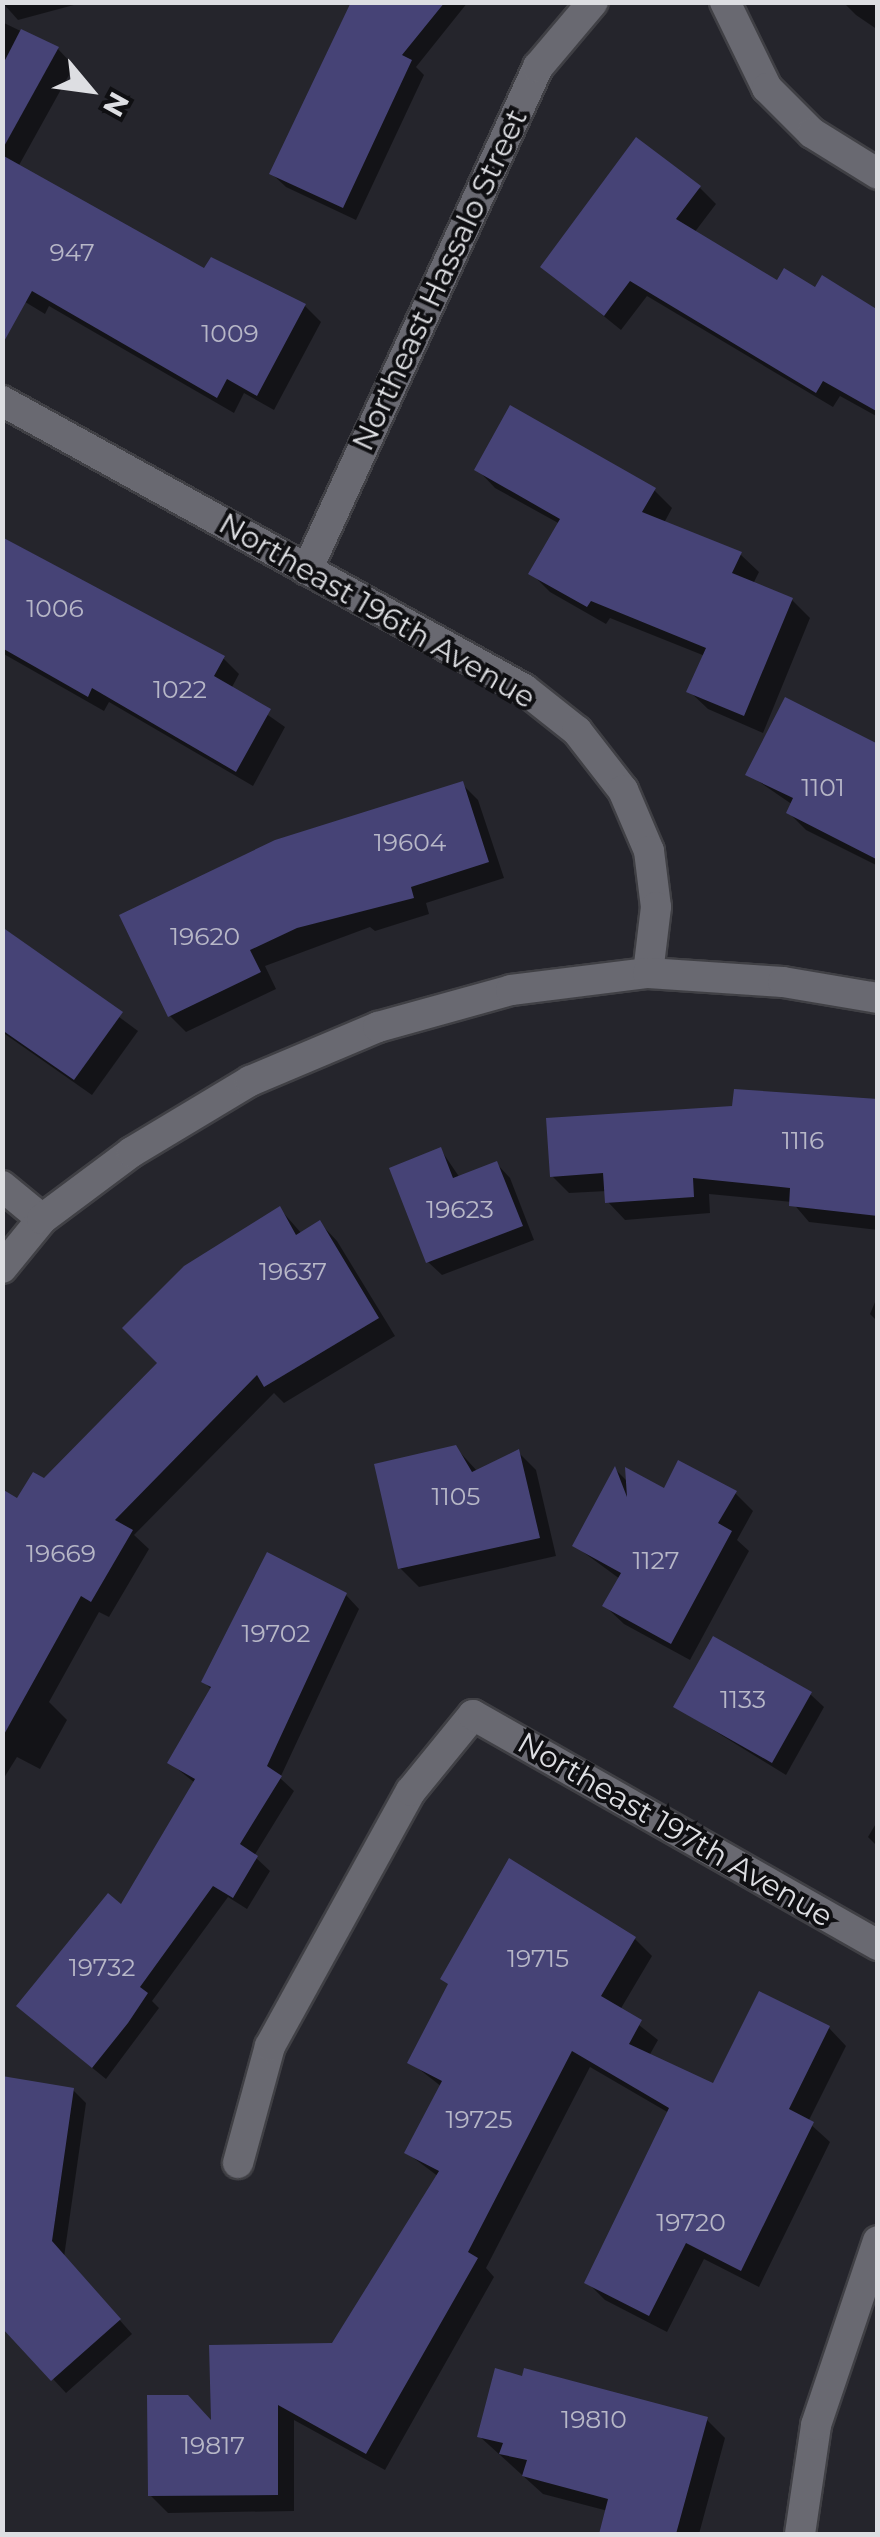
<!DOCTYPE html>
<style>
body{margin:0}
#map{position:relative;width:880px;height:2537px;overflow:hidden;background:#25252c;font-family:Montserrat,sans-serif}
div>[style]{position:absolute}
.shadow>*{inset:0;background:#0007}
.building>*{inset:0;background:#464376}
.roads{filter:drop-shadow(2px 0 #404045) drop-shadow(-2px 0 #404045) drop-shadow(0 2px #404045) drop-shadow(0 -2px #404045)}
.minor>*{height:30px;margin:-15px;padding:0 15px;transform-origin:15px;border-radius:15px;background:#696971}
span{translate:-50% -50%;white-space:nowrap;text-align:center;line-height:1.15;-webkit-text-stroke:8px #0f0f12;paint-order:stroke}
.number-label{font-size:25px;color:#b7b7c7}
.number-label span{-webkit-text-stroke-width:0}
.street-label{font-size:30px;color:#dddee2}
.frame{position:absolute;inset:0;border:5px solid #dddee2;pointer-events:none}
.north{position:absolute;left:40px;top:40px;width:100px;height:100px;-webkit-text-stroke:8px #0f0f12;paint-order:stroke;rotate:119deg;font-size:28px;font-weight:700;line-height:40px;text-align:center;color:#dddee2}
.north::after{content:'';display:block;margin:auto;width:35px;height:45px;background:#dddee2;clip-path:polygon(50% 0,100% 100%,50% 72%,0 100%)}
</style>
<div id="map">
<div class="shadow">
<i style="clip-path:polygon(2px 2px,85px 2px,18px 20px)"></i>
<i style="clip-path:polygon(354px 2px,468px 2px,416px 67px,424px 75px,356px 220px,286px 187px,272px 174px)"></i>
<i style="clip-path:polygon(843px 2px,878px 2px,878px 30px,856px 15px)"></i>
<i style="clip-path:polygon(2px 22px,58px 49px,74px 66px,18px 167px,205px 272px,305px 306px,321px 322px,274px 410px,244px 393px,234px 413px,49px 306px,45px 314px,12px 294px,2px 229px)"></i>
<i style="clip-path:polygon(700px 188px,716px 204px,694px 233px,778px 284px,816px 291px,878px 316px,878px 417px,840px 396px,833px 407px,647px 296px,621px 330px,543px 267px)"></i>
<i style="clip-path:polygon(477px 469px,654px 490px,672px 508px,664px 523px,740px 554px,759px 572px,753px 584px,792px 600px,810px 618px,763px 733px,708px 709px,689px 691px,705px 656px,610px 618px,606px 624px,550px 592px,531px 573px,560px 524px,495px 488px)"></i>
<i style="clip-path:polygon(2px 537px,223px 658px,239px 674px,231px 689px,285px 727px,253px 786px,109px 702px,104px 711px,2px 653px)"></i>
<i style="clip-path:polygon(878px 747px,878px 866px,806px 830px,789px 813px,793px 805px,748px 774px)"></i>
<i style="clip-path:polygon(462px 784px,478px 800px,504px 878px,426px 903px,429px 914px,375px 931px,370px 927px,265px 966px,276px 989px,186px 1032px,170px 1016px,122px 916px)"></i>
<i style="clip-path:polygon(2px 930px,138px 1031px,92px 1095px,2px 1032px)"></i>
<i style="clip-path:polygon(878px 1102px,878px 1230px,809px 1222px,792px 1202px,709px 1194px,710px 1213px,625px 1220px,608px 1202px,607px 1191px,569px 1193px,552px 1176px)"></i>
<i style="clip-path:polygon(441px 1150px,460px 1178px,497px 1164px,510px 1178px,534px 1240px,442px 1275px,428px 1262px)"></i>
<i style="clip-path:polygon(280px 1209px,302px 1234px,320px 1223px,337px 1241px,395px 1336px,284px 1403px,274px 1393px,134px 1535px,149px 1549px,109px 1617px,99px 1612px,49px 1702px,67px 1720px,40px 1769px,17px 1757px,2px 1781px,2px 1492px,18px 1501px,44px 1481px,160px 1363px)"></i>
<i style="clip-path:polygon(878px 1295px,878px 1322px,870px 1314px)"></i>
<i style="clip-path:polygon(455px 1447px,478px 1472px,518px 1452px,536px 1470px,556px 1556px,419px 1587px,400px 1568px)"></i>
<i style="clip-path:polygon(616px 1470px,629px 1483px,665px 1491px,735px 1493px,753px 1511px,737px 1540px,749px 1551px,690px 1660px,624px 1624px,605px 1606px,620px 1579px,575px 1546px)"></i>
<i style="clip-path:polygon(346px 1595px,359px 1609px,280px 1778px,294px 1791px,254px 1856px,270px 1871px,247px 1909px,228px 1897px,152px 2001px,159px 2008px,106px 2079px,32px 2019px,121px 1907px,195px 1783px,170px 1763px,212px 1690px,204px 1682px)"></i>
<i style="clip-path:polygon(810px 1694px,824px 1707px,786px 1775px,676px 1707px)"></i>
<i style="clip-path:polygon(878px 1820px,878px 1847px,868px 1837px)"></i>
<i style="clip-path:polygon(635px 1939px,652px 1956px,620px 2010px,658px 2040px,649px 2056px,715px 2087px,829px 2028px,846px 2046px,808px 2122px,830px 2142px,759px 2287px,704px 2259px,667px 2332px,605px 2300px,587px 2282px,669px 2113px,590px 2067px,486px 2268px,494px 2277px,385px 2470px,294px 2420px,294px 2511px,168px 2513px,150px 2495px,214px 2425px,334px 2346px,439px 2177px,407px 2153px,442px 2087px,410px 2062px)"></i>
<i style="clip-path:polygon(73px 2090px,86px 2103px,64px 2257px,132px 2334px,66px 2393px,2px 2324px)"></i>
<i style="clip-path:polygon(706px 2419px,725px 2438px,699px 2534px,602px 2534px,608px 2511px,543px 2494px,479px 2436px)"></i>
</div>
<div class="building">
<i style="clip-path:polygon(351px 2px,445px 2px,402px 55px,412px 60px,343px 208px,269px 174px)"></i>
<i style="clip-path:polygon(21px 29px,59px 47px,2px 150px,2px 66px)"></i>
<i style="clip-path:polygon(636px 137px,701px 186px,676px 219px,777px 280px,784px 268px,815px 287px,822px 275px,878px 310px,878px 412px,823px 381px,816px 393px,630px 281px,604px 316px,540px 267px)"></i>
<i style="clip-path:polygon(2px 155px,204px 268px,211px 257px,306px 304px,257px 396px,227px 379px,217px 398px,32px 291px,2px 345px)"></i>
<i style="clip-path:polygon(510px 405px,656px 488px,642px 512px,742px 552px,732px 573px,793px 598px,744px 716px,686px 692px,706px 648px,591px 601px,587px 607px,528px 574px,560px 519px,474px 470px)"></i>
<i style="clip-path:polygon(2px 537px,225px 656px,214px 676px,271px 709px,236px 772px,92px 688px,88px 697px,2px 648px)"></i>
<i style="clip-path:polygon(785px 697px,878px 744px,878px 860px,786px 813px,793px 798px,745px 775px)"></i>
<i style="clip-path:polygon(463px 781px,489px 862px,411px 887px,414px 898px,297px 928px,250px 950px,261px 972px,168px 1017px,119px 915px,275px 840px)"></i>
<i style="clip-path:polygon(2px 927px,123px 1012px,74px 1080px,2px 1030px)"></i>
<i style="clip-path:polygon(734px 1089px,878px 1099px,878px 1216px,789px 1206px,790px 1188px,693px 1178px,694px 1197px,605px 1203px,603px 1173px,550px 1177px,546px 1118px,732px 1106px)"></i>
<i style="clip-path:polygon(441px 1147px,453px 1178px,497px 1161px,523px 1226px,426px 1263px,389px 1168px)"></i>
<i style="clip-path:polygon(280px 1206px,296px 1235px,320px 1220px,379px 1318px,264px 1387px,257px 1375px,115px 1520px,133px 1530px,91px 1602px,81px 1596px,2px 1738px,2px 1489px,17px 1498px,33px 1472px,44px 1478px,157px 1363px,122px 1328px,184px 1266px)"></i>
<i style="clip-path:polygon(456px 1445px,472px 1472px,519px 1449px,540px 1538px,398px 1569px,374px 1464px)"></i>
<i style="clip-path:polygon(678px 1460px,737px 1491px,718px 1523px,732px 1531px,671px 1644px,602px 1606px,621px 1573px,572px 1546px,615px 1466px,627px 1497px,625px 1467px,664px 1488px)"></i>
<i style="clip-path:polygon(267px 1552px,347px 1593px,267px 1766px,282px 1776px,240px 1844px,258px 1856px,233px 1898px,213px 1886px,140px 1987px,148px 1993px,128px 2023px,92px 2068px,16px 2006px,108px 1893px,121px 1904px,195px 1779px,167px 1763px,211px 1687px,201px 1682px)"></i>
<i style="clip-path:polygon(713px 1636px,812px 1692px,772px 1763px,673px 1707px)"></i>
<i style="clip-path:polygon(509px 1858px,636px 1937px,601px 1996px,642px 2020px,629px 2044px,713px 2083px,759px 1991px,830px 2026px,789px 2109px,814px 2122px,741px 2271px,686px 2243px,649px 2316px,584px 2283px,669px 2108px,572px 2051px,468px 2252px,478px 2258px,366px 2454px,278px 2405px,278px 2495px,148px 2496px,147px 2395px,188px 2395px,211px 2420px,209px 2345px,332px 2343px,439px 2171px,404px 2153px,442px 2081px,407px 2063px,448px 1984px,440px 1979px)"></i>
<i style="clip-path:polygon(2px 2076px,74px 2088px,52px 2241px,121px 2319px,51px 2381px,2px 2328px)"></i>
<i style="clip-path:polygon(495px 2368px,522px 2376px,524px 2368px,708px 2417px,676px 2534px,599px 2534px,608px 2499px,522px 2476px,527px 2460px,499px 2454px,503px 2443px,477px 2437px)"></i>
</div>
<div class="roads">
<div class="minor">
<i style="left:725px;top:2px;width:96px;rotate:64deg"></i>
<i style="left:767px;top:88px;width:64px;rotate:45deg"></i>
<i style="left:812px;top:133px;width:78px;rotate:31.8deg"></i>
<i style="left:2px;top:401px;width:596px;rotate:28.89deg"></i>
<i style="left:524px;top:689px;width:68px;rotate:38.4deg"></i>
<i style="left:577px;top:731px;width:75px;rotate:52.1deg"></i>
<i style="left:623px;top:790px;width:66px;rotate:66.9deg"></i>
<i style="left:649px;top:851px;width:56px;rotate:82.9deg"></i>
<i style="left:656px;top:907px;width:66px;rotate:96.9deg"></i>
<i style="left:307px;top:570px;width:554px;rotate:-65.33deg"></i>
<i style="left:538px;top:67px;width:85px;rotate:-49.8deg"></i>
<i style="left:2px;top:1186px;width:52px;rotate:39.5deg"></i>
<i style="left:2px;top:1268px;width:63px;rotate:-50.8deg"></i>
<i style="left:42px;top:1219px;width:112px;rotate:-36.7deg"></i>
<i style="left:132px;top:1152px;width:138px;rotate:-31deg"></i>
<i style="left:250px;top:1081px;width:139px;rotate:-22.9deg"></i>
<i style="left:378px;top:1027px;width:138px;rotate:-15.5deg"></i>
<i style="left:511px;top:990px;width:138px;rotate:-7.1deg"></i>
<i style="left:648px;top:973px;width:135px;rotate:3.8deg"></i>
<i style="left:783px;top:982px;width:96px;rotate:9.6deg"></i>
<i style="left:238px;top:2163px;width:121px;rotate:-74.7deg"></i>
<i style="left:270px;top:2046px;width:291px;rotate:-61.1deg"></i>
<i style="left:411px;top:1791px;width:98px;rotate:-50.8deg"></i>
<i style="left:473px;top:1715px;width:466px;rotate:29.6deg"></i>
<i style="left:800px;top:2534px;width:110px;rotate:-81.6deg"></i>
<i style="left:816px;top:2425px;width:194px;rotate:-71.4deg"></i>
</div>
</div>
<div class="number-label">
<span style="left:72px;top:252px">947</span>
<span style="left:230px;top:333px">1009</span>
<span style="left:55px;top:608px">1006</span>
<span style="left:180px;top:689px">1022</span>
<span style="left:823px;top:787px">1101</span>
<span style="left:410px;top:842px">19604</span>
<span style="left:205px;top:936px">19620</span>
<span style="left:803px;top:1140px">1116</span>
<span style="left:460px;top:1209px">19623</span>
<span style="left:293px;top:1271px">19637</span>
<span style="left:456px;top:1496px">1105</span>
<span style="left:61px;top:1553px">19669</span>
<span style="left:656px;top:1560px">1127</span>
<span style="left:276px;top:1633px">19702</span>
<span style="left:743px;top:1699px">1133</span>
<span style="left:538px;top:1958px">19715</span>
<span style="left:102px;top:1967px">19732</span>
<span style="left:479px;top:2119px">19725</span>
<span style="left:691px;top:2222px">19720</span>
<span style="left:594px;top:2419px">19810</span>
<span style="left:213px;top:2445px">19817</span>
</div>
<div class="street-label">
<span style="left:440px;top:280px;rotate:-65deg">Northeast Hassalo Street</span>
<span style="left:377px;top:611px;rotate:30deg">Northeast 196th Avenue</span>
<span style="left:675px;top:1830px;rotate:30deg">Northeast 197th Avenue</span>
</div>
<div class="frame"></div>
<div class="north">N</div>
</div>
